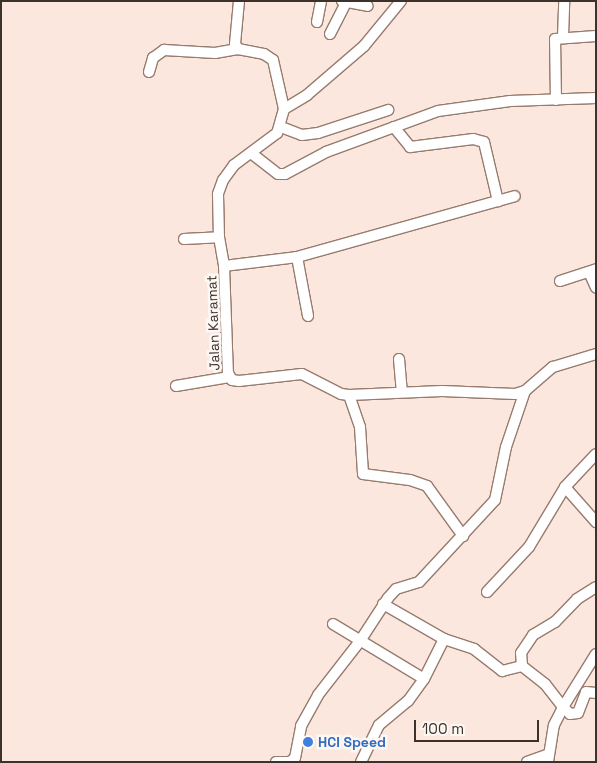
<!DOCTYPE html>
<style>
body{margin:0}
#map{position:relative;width:597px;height:763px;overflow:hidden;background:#fbe7de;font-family:"Space Grotesk",sans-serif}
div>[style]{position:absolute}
.roads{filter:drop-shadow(1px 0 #977b6d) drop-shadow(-1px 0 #977b6d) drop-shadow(0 1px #977b6d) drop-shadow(0 -1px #977b6d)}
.minor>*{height:10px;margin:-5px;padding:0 5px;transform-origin:5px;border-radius:5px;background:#fff}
.dots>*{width:14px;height:14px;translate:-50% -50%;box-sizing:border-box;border:2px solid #fef8f4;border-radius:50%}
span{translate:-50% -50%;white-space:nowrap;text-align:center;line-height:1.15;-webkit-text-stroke:5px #fef8f4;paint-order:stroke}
.street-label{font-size:14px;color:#3d312b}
.shop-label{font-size:14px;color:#366cbe;font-weight:700}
.left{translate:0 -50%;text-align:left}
.frame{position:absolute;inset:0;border:2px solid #3d312b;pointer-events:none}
.scale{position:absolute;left:414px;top:720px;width:125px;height:22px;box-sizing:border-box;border:2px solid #3d312b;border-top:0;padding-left:6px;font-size:15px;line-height:18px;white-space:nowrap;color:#3d312b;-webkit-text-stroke:4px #fef8f4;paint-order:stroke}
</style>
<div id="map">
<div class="roads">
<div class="minor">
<i style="left:239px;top:1px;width:43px;rotate:95.3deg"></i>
<i style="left:235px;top:44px;width:6px;rotate:59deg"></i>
<i style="left:238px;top:49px;width:26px;rotate:11deg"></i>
<i style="left:264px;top:54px;width:11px;rotate:34deg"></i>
<i style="left:273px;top:60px;width:50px;rotate:77.3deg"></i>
<i style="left:284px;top:109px;width:25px;rotate:106deg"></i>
<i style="left:277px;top:133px;width:54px;rotate:143.3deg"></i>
<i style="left:234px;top:165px;width:19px;rotate:126deg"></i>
<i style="left:223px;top:180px;width:15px;rotate:110deg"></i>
<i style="left:218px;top:194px;width:43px;rotate:88.7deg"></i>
<i style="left:219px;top:237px;width:29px;rotate:80deg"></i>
<i style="left:224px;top:266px;width:107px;rotate:87.9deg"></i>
<i style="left:228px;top:373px;width:8px;rotate:60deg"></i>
<i style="left:232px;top:380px;width:7px;rotate:8deg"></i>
<i style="left:239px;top:381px;width:63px;rotate:-6.3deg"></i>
<i style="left:302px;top:374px;width:44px;rotate:27.1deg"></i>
<i style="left:341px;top:394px;width:8px;rotate:7deg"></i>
<i style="left:349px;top:395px;width:93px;rotate:-2.5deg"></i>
<i style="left:442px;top:391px;width:73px;rotate:2.4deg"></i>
<i style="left:515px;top:394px;width:10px;rotate:-17deg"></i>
<i style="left:525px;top:391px;width:37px;rotate:-41deg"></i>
<i style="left:553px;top:367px;width:45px;rotate:-16.8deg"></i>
<i style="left:342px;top:1px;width:26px;rotate:11deg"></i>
<i style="left:317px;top:22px;width:21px;rotate:-79deg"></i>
<i style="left:330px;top:34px;width:36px;rotate:-63deg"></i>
<i style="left:563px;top:37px;width:36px;rotate:-88deg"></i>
<i style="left:149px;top:72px;width:15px;rotate:-74deg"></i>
<i style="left:153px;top:58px;width:14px;rotate:-36deg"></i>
<i style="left:164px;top:50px;width:51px;rotate:3.4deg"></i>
<i style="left:215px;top:53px;width:23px;rotate:-10deg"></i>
<i style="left:556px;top:100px;width:61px;rotate:-90.9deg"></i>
<i style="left:555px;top:39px;width:41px;rotate:-4.2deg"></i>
<i style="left:284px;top:109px;width:27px;rotate:-31deg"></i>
<i style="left:307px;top:95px;width:75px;rotate:-40.7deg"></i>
<i style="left:364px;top:46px;width:58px;rotate:-50.6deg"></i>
<i style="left:281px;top:127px;width:22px;rotate:21deg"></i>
<i style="left:302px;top:135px;width:16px;rotate:-7deg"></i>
<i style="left:318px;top:133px;width:74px;rotate:-18.2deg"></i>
<i style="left:394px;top:127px;width:26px;rotate:51deg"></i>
<i style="left:410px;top:147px;width:64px;rotate:-7.2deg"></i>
<i style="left:473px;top:139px;width:11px;rotate:15deg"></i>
<i style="left:484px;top:142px;width:61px;rotate:76.7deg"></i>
<i style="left:251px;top:153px;width:34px;rotate:38deg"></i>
<i style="left:278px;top:174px;width:7px"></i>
<i style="left:285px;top:174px;width:47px;rotate:-28.2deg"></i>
<i style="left:326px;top:152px;width:119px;rotate:-20.1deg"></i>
<i style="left:438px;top:111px;width:73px;rotate:-7.9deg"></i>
<i style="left:510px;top:101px;width:86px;rotate:-2deg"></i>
<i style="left:184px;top:239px;width:35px;rotate:-3deg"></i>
<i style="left:297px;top:257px;width:60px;rotate:79.4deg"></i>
<i style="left:224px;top:266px;width:74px;rotate:-7deg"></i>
<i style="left:297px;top:257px;width:226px;rotate:-15.6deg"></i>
<i style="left:589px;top:272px;width:17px;rotate:66deg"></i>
<i style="left:560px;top:281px;width:38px;rotate:-18deg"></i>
<i style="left:399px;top:359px;width:33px;rotate:85deg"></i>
<i style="left:176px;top:386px;width:54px;rotate:-9.6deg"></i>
<i style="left:349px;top:395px;width:34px;rotate:71deg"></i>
<i style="left:360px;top:427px;width:47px;rotate:86.3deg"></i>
<i style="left:363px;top:474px;width:47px;rotate:7.3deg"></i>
<i style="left:410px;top:480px;width:18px;rotate:19deg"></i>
<i style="left:427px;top:486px;width:62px;rotate:54.2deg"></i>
<i style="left:565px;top:487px;width:47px;rotate:48.5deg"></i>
<i style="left:487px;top:592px;width:62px;rotate:-47deg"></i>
<i style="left:529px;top:547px;width:70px;rotate:-59deg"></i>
<i style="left:565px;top:487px;width:45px;rotate:-46.8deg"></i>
<i style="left:383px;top:604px;width:70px;rotate:29.8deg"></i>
<i style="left:444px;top:639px;width:32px;rotate:18deg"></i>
<i style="left:474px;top:649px;width:36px;rotate:38deg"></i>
<i style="left:502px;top:671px;width:21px;rotate:-14deg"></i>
<i style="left:333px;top:624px;width:106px;rotate:31.1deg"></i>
<i style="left:596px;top:654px;width:62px;rotate:121.9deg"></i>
<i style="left:563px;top:707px;width:10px;rotate:45deg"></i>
<i style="left:570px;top:714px;width:8px;rotate:-7deg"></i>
<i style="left:578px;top:713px;width:22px;rotate:-69deg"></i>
<i style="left:586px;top:692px;width:10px;rotate:6deg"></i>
<i style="left:276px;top:762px;width:14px"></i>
<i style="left:290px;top:762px;width:6px;rotate:-39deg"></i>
<i style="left:295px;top:758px;width:33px;rotate:-79deg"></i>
<i style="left:301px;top:726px;width:35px;rotate:-61deg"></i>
<i style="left:318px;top:695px;width:68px;rotate:-52.1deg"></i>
<i style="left:360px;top:641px;width:51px;rotate:-56.9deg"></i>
<i style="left:388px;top:598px;width:12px;rotate:-48deg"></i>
<i style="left:396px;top:589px;width:24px;rotate:-17deg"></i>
<i style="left:419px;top:582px;width:112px;rotate:-47.2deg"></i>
<i style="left:495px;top:500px;width:54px;rotate:-78.3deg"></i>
<i style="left:506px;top:447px;width:59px;rotate:-71.3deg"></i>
<i style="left:361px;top:762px;width:41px;rotate:-64.1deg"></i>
<i style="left:379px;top:725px;width:38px;rotate:-40deg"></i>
<i style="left:408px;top:701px;width:27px;rotate:-54deg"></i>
<i style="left:424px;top:679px;width:45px;rotate:-63.4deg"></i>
<i style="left:527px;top:762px;width:23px;rotate:-20deg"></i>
<i style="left:548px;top:762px;width:37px;rotate:-81deg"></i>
<i style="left:554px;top:725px;width:20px;rotate:-63deg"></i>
<i style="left:563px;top:707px;width:29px;rotate:-128deg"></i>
<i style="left:545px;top:684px;width:29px;rotate:-142deg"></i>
<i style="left:522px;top:666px;width:13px;rotate:-94deg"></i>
<i style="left:521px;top:653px;width:22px;rotate:-56deg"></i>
<i style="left:533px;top:635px;width:26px;rotate:-31deg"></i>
<i style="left:555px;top:622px;width:32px;rotate:-46deg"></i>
<i style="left:577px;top:599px;width:22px;rotate:-32deg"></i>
</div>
</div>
<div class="dots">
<i style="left:308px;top:742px;background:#3f7fe0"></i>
</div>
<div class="street-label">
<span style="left:213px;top:323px;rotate:-92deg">Jalan Karamat</span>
</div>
<div class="shop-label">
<span class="left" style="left:318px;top:742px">HCI Speed</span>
</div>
<div class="frame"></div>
<div class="scale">100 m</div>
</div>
